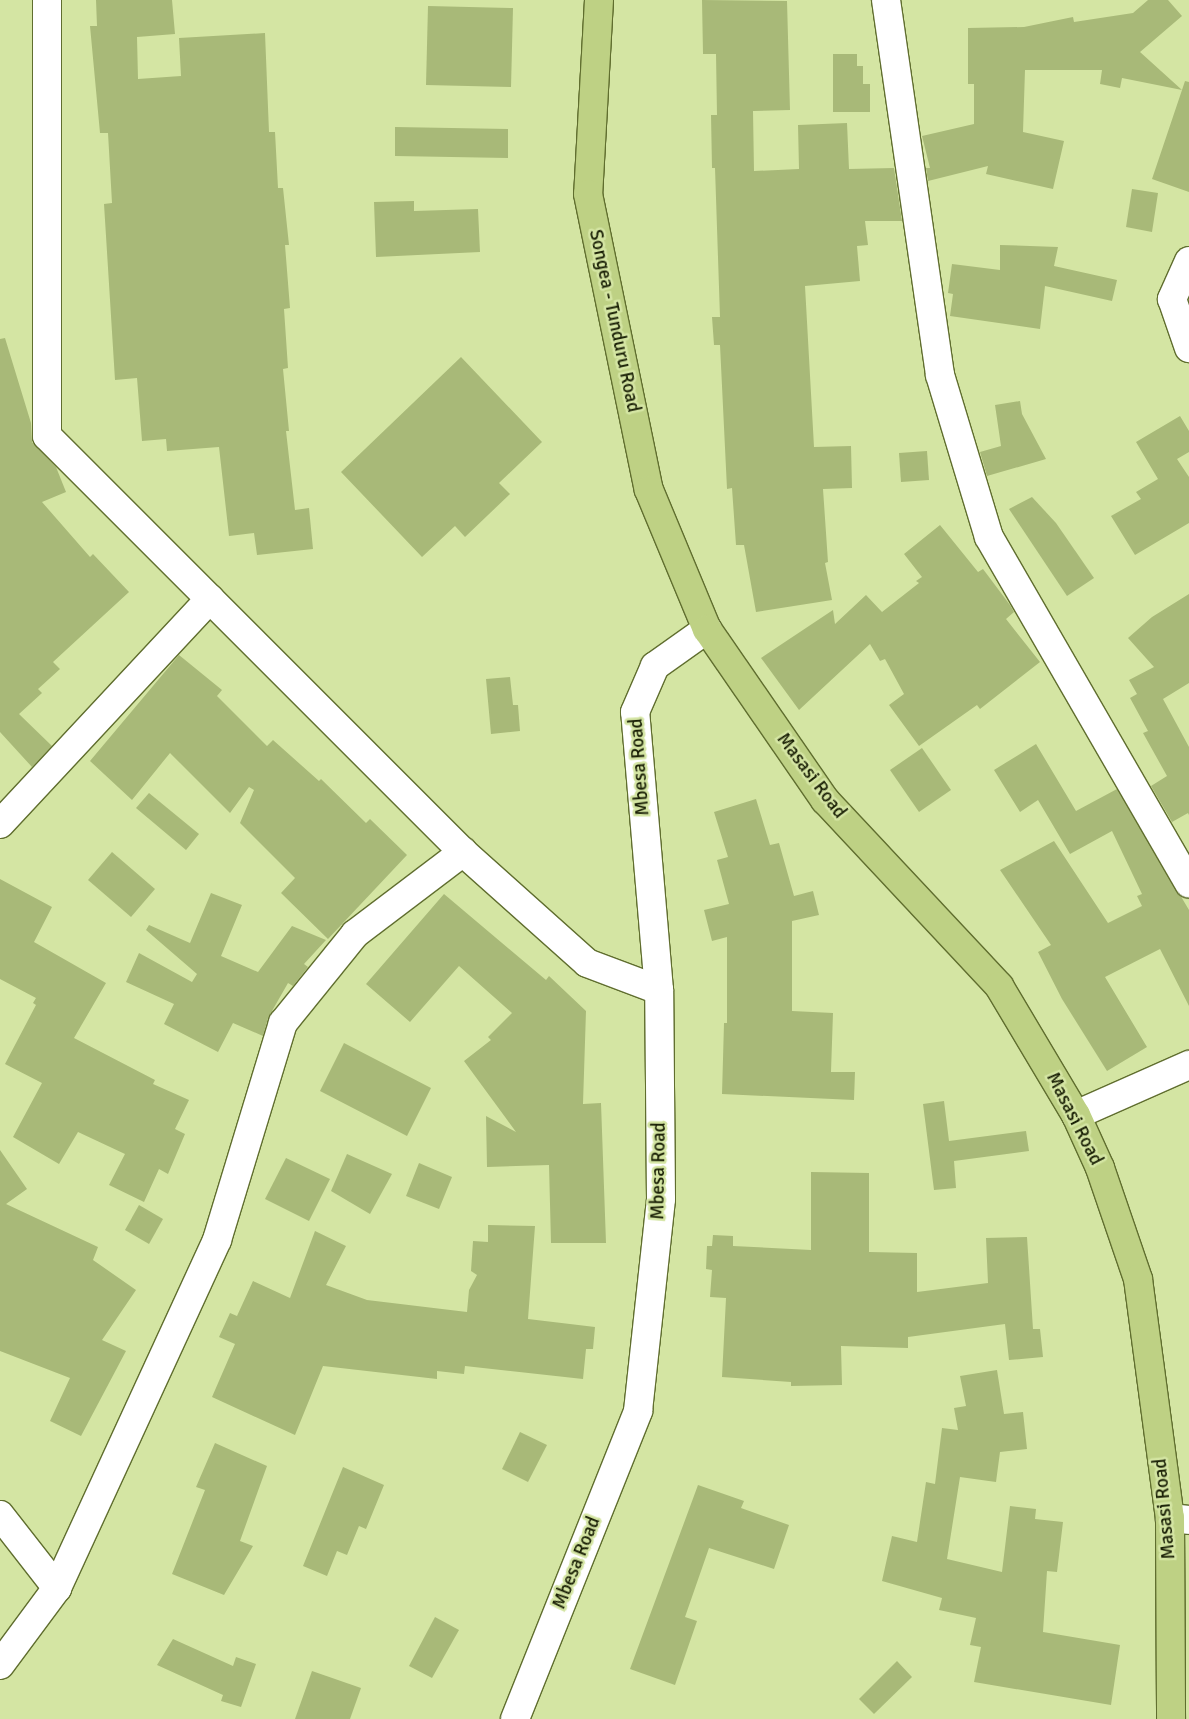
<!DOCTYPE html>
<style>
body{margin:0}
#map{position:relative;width:1189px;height:1719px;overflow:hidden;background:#d4e5a3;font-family:Signika,sans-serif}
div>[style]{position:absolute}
.building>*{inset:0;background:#a8b978}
.roads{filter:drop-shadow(1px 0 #606e2f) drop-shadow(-1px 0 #606e2f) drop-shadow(0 1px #606e2f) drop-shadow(0 -1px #606e2f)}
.street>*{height:28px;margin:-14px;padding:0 14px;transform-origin:14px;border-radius:14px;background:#fff}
.secondary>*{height:28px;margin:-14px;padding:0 14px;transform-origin:14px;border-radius:14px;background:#fff}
.highway>*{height:28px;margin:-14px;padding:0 14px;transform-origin:14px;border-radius:14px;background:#bed184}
span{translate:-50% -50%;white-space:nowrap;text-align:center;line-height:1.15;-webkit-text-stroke:5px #d4e5a3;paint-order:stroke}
.street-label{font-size:19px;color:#181e04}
</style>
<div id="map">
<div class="building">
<i style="clip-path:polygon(96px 0,172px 0,175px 34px,137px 37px,138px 79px,181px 76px,179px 38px,265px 33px,269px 132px,275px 132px,278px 188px,283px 188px,289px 245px,285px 245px,290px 308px,284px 309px,288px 368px,283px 369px,289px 431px,286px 431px,295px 510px,309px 508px,313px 549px,257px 555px,254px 533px,229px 536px,219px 447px,167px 451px,166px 439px,142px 441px,137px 378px,115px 380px,104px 204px,112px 203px,108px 133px,100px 133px,90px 26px,97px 26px)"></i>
<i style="clip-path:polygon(702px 0,787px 1px,790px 110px,753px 111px,754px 171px,799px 169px,798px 125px,847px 123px,849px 169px,894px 168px,902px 221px,865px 221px,868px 245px,857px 246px,860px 281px,805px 286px,814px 447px,851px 446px,852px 488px,823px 489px,828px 562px,825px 563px,832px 600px,756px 612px,744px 545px,736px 545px,732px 488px,727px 489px,720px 345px,714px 345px,712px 317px,720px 317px,715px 168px,712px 168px,711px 115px,717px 115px,716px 54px,703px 54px)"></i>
<i style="clip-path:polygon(1148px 0,1168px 0,1182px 16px,1140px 52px,1182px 90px,1185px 81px,1189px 82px,1189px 192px,1152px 179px,1182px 90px,1122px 78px,1120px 88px,1100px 84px,1102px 70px,1025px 70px,1023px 132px,1064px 141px,1053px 189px,986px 174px,988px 166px,928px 181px,926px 168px,930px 168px,922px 136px,974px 124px,974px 84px,968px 84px,968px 28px,1024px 27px,1073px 17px,1074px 22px,1133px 13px)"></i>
<i style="clip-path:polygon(428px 6px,513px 8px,511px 87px,426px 85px)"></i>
<i style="clip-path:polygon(833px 54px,857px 54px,857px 66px,863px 66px,863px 84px,870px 84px,870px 112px,833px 112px)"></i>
<i style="clip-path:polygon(395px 127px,508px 129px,508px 158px,395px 156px)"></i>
<i style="clip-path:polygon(1132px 189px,1158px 193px,1152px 232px,1126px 227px)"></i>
<i style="clip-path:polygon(414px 201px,414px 211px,478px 209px,480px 252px,376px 257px,374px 202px)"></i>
<i style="clip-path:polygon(1000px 245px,1058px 247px,1054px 266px,1117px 280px,1112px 301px,1045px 286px,1040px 329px,950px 316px,953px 294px,948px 293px,952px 264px,1000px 270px)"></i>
<i style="clip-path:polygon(5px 338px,31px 423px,32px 442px,56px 467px,66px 492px,42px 502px,90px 557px,93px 554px,129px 592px,53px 662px,60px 669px,38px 689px,42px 693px,19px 714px,52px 746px,32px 767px,0 732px,0 339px)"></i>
<i style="clip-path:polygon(461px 357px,542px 442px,499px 483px,510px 494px,465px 537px,455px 526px,422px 557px,341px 472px)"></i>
<i style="clip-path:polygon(1020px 401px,1022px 414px,1046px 459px,987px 476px,980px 452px,1001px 446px,995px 405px)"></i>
<i style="clip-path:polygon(1180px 416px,1189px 431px,1189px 452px,1177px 459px,1189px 477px,1189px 523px,1135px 555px,1111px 516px,1141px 499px,1136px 492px,1158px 479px,1136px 442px)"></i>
<i style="clip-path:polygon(927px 451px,929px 480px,901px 482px,899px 453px)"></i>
<i style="clip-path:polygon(1032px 497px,1056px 523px,1094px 578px,1067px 596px,1009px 509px)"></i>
<i style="clip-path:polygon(940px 525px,978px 572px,983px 569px,1010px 605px,1014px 612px,1006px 619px,1040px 662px,980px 709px,977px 705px,919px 746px,889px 705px,904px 694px,885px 659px,880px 661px,870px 644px,799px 710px,761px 658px,833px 610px,835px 624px,866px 595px,882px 612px,919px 583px,916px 581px,922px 577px,904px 554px)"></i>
<i style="clip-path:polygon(1189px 594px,1189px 683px,1163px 699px,1189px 747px,1189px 815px,1188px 813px,1172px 822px,1151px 786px,1167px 776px,1143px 733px,1148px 731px,1130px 698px,1137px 694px,1129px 680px,1154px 667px,1128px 638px,1152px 617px)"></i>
<i style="clip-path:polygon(179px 655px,222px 690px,217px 696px,267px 746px,273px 740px,319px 781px,321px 779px,366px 823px,370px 819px,407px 855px,328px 939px,281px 893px,295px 878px,240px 823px,254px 790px,249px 787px,230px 813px,170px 753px,132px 800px,90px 761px)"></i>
<i style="clip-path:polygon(510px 677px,513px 705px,518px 705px,520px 731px,491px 734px,486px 679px)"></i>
<i style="clip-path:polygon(1036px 744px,1076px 811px,1117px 789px,1189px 910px,1189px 1006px,1160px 949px,1105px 977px,1147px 1047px,1107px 1071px,1062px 999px,1038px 952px,1051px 945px,1000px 870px,1054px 841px,1108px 923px,1142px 906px,1137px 896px,1142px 894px,1112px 831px,1070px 854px,1038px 800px,1020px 812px,994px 770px)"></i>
<i style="clip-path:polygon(922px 748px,951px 790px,919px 812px,890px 770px)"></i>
<i style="clip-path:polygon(149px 793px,199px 834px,186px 850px,136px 808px)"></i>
<i style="clip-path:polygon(756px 799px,770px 845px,779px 843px,794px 896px,813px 891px,819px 915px,792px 921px,792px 1011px,833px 1013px,831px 1072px,855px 1072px,854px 1100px,722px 1094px,724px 1023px,727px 1023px,727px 937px,712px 941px,704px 910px,729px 904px,717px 860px,728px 857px,714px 812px)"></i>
<i style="clip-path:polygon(112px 852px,155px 889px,131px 917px,88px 880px)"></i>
<i style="clip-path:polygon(0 879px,52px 907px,34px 942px,106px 983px,74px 1038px,155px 1080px,153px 1084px,189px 1100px,175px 1129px,185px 1134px,168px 1174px,159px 1169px,144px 1202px,109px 1185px,125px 1154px,78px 1132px,59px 1164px,13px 1137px,42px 1083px,5px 1064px,36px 1005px,33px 1003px,36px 998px,0 979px)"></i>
<i style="clip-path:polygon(211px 893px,242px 905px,221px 956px,258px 972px,292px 926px,326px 940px,304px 964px,308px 967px,293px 986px,288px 983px,268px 1018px,263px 1036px,233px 1023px,218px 1052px,164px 1024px,174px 1004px,126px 982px,139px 953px,192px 982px,197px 974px,146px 930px,149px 925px,190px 943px)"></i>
<i style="clip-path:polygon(444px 894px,546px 980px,549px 976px,586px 1011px,583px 1104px,601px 1103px,606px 1243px,551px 1243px,549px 1165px,487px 1167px,486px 1116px,516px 1132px,464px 1061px,491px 1040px,488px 1037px,512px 1013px,459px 966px,410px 1022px,366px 984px)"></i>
<i style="clip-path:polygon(344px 1043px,431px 1088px,407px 1136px,320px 1091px)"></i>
<i style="clip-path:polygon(944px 1101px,949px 1141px,1026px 1131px,1029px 1151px,954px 1161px,956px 1188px,934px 1190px,923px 1104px)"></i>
<i style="clip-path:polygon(0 1150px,27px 1189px,6px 1204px,98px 1247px,93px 1260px,136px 1290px,102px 1340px,126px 1351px,81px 1436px,50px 1421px,70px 1378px,0 1351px)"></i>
<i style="clip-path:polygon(347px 1154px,392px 1174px,370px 1214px,331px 1191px)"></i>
<i style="clip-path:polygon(286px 1158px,330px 1179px,309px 1221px,265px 1199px)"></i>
<i style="clip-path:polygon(419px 1163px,452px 1177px,439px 1209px,406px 1196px)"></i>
<i style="clip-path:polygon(811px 1172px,869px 1173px,869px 1252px,917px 1253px,917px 1292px,988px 1283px,986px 1238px,1027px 1237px,1033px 1329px,1040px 1329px,1043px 1357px,1009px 1360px,1005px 1324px,908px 1337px,908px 1348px,841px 1346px,842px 1385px,791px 1386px,791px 1382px,722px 1377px,726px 1298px,710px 1297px,712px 1270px,706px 1269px,707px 1246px,712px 1246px,713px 1235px,733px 1236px,733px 1246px,811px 1250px)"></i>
<i style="clip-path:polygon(139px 1205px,163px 1219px,149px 1244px,125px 1230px)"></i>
<i style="clip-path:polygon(488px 1225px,535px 1226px,528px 1319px,595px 1327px,593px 1349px,586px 1349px,583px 1379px,465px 1366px,464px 1374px,437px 1371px,437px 1379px,323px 1366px,295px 1435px,212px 1397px,235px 1344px,219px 1337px,230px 1313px,237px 1316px,253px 1281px,290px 1298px,315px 1231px,346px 1246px,326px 1285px,367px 1300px,467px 1312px,469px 1290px,477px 1275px,471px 1271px,473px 1241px,488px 1242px)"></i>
<i style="clip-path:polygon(997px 1370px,1004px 1414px,1023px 1412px,1027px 1449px,1000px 1452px,996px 1482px,960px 1477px,947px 1559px,1002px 1572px,1010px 1506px,1036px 1509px,1035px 1519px,1063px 1522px,1057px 1572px,1047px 1571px,1043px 1632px,1120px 1645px,1111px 1705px,974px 1682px,981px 1647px,970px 1645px,976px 1618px,939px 1610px,942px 1598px,882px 1581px,892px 1536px,917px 1542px,926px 1482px,935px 1484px,942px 1428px,958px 1430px,954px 1408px,966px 1406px,960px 1376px)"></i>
<i style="clip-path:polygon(520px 1432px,547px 1445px,528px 1482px,502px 1469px)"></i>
<i style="clip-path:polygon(215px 1443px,267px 1466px,240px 1541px,253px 1546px,224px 1595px,172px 1574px,205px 1490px,196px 1487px)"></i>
<i style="clip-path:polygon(343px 1467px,384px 1485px,366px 1529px,359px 1526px,347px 1555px,337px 1551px,327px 1576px,303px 1566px)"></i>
<i style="clip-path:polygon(698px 1485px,744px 1501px,741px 1508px,789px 1525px,774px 1569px,709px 1548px,685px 1617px,697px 1621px,675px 1685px,630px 1669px)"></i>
<i style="clip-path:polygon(435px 1617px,459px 1630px,432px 1678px,409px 1666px)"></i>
<i style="clip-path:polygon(173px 1639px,233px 1666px,236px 1657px,256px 1664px,241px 1707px,221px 1701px,223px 1695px,157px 1665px)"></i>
<i style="clip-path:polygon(897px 1661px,912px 1677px,874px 1714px,859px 1699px)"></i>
<i style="clip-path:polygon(312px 1671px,361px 1688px,350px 1719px,295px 1719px)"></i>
</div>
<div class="roads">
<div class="street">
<i style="left:47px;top:0;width:436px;rotate:90deg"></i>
<i style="left:47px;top:436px;width:588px;rotate:45deg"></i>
<i style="left:463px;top:852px;width:166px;rotate:41.8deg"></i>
<i style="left:587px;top:963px;width:77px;rotate:20.6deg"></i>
<i style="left:886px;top:0;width:379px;rotate:81.8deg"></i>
<i style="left:940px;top:375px;width:169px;rotate:73.2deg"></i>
<i style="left:989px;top:537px;width:400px;rotate:60deg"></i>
<i style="left:1189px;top:261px;width:42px;rotate:114.1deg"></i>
<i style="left:1172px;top:299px;width:52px;rotate:70.9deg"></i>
<i style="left:0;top:824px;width:308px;rotate:-47deg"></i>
<i style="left:1076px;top:1115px;width:124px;rotate:-23.9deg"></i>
<i style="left:0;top:1515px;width:93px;rotate:52deg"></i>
<i style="left:1170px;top:1518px;width:19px;rotate:6deg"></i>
<i style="left:0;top:1665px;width:96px;rotate:-53.5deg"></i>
<i style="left:57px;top:1588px;width:383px;rotate:-65.3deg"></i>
<i style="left:217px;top:1240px;width:227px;rotate:-73.1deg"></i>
<i style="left:283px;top:1023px;width:114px;rotate:-51deg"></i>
<i style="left:355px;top:934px;width:136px;rotate:-37.2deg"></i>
</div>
<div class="secondary">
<i style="left:515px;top:1719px;width:332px;rotate:-68.2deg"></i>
<i style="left:638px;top:1411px;width:213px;rotate:-83.8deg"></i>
<i style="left:661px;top:1199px;width:209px;rotate:-90.5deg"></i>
<i style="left:659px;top:990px;width:279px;rotate:-94.9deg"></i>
<i style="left:635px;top:712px;width:50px;rotate:-66.5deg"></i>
<i style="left:655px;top:666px;width:64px;rotate:-35.4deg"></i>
</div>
<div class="highway">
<i style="left:599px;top:0;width:194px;rotate:93.2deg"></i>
<i style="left:588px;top:194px;width:302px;rotate:78.4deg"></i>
<i style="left:649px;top:490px;width:151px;rotate:67.4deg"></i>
<i style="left:707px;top:629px;width:208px;rotate:55.4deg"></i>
<i style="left:825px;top:800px;width:255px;rotate:46.9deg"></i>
<i style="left:999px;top:986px;width:150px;rotate:59.2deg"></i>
<i style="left:1076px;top:1115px;width:58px;rotate:65.6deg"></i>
<i style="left:1100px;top:1168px;width:117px;rotate:71.1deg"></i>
<i style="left:1138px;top:1279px;width:241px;rotate:82.4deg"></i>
<i style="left:1170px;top:1518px;width:201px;rotate:89.7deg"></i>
</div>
</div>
<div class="street-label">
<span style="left:614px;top:321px;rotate:78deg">Songea - Tunduru Road</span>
<span style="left:640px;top:767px;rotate:-94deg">Mbesa Road</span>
<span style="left:811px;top:776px;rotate:53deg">Masasi Road</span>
<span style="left:1074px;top:1119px;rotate:63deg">Masasi Road</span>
<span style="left:659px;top:1171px;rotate:-89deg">Mbesa Road</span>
<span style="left:1165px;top:1509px;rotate:-95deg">Masasi Road</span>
<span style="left:577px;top:1563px;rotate:-68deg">Mbesa Road</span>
</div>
</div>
